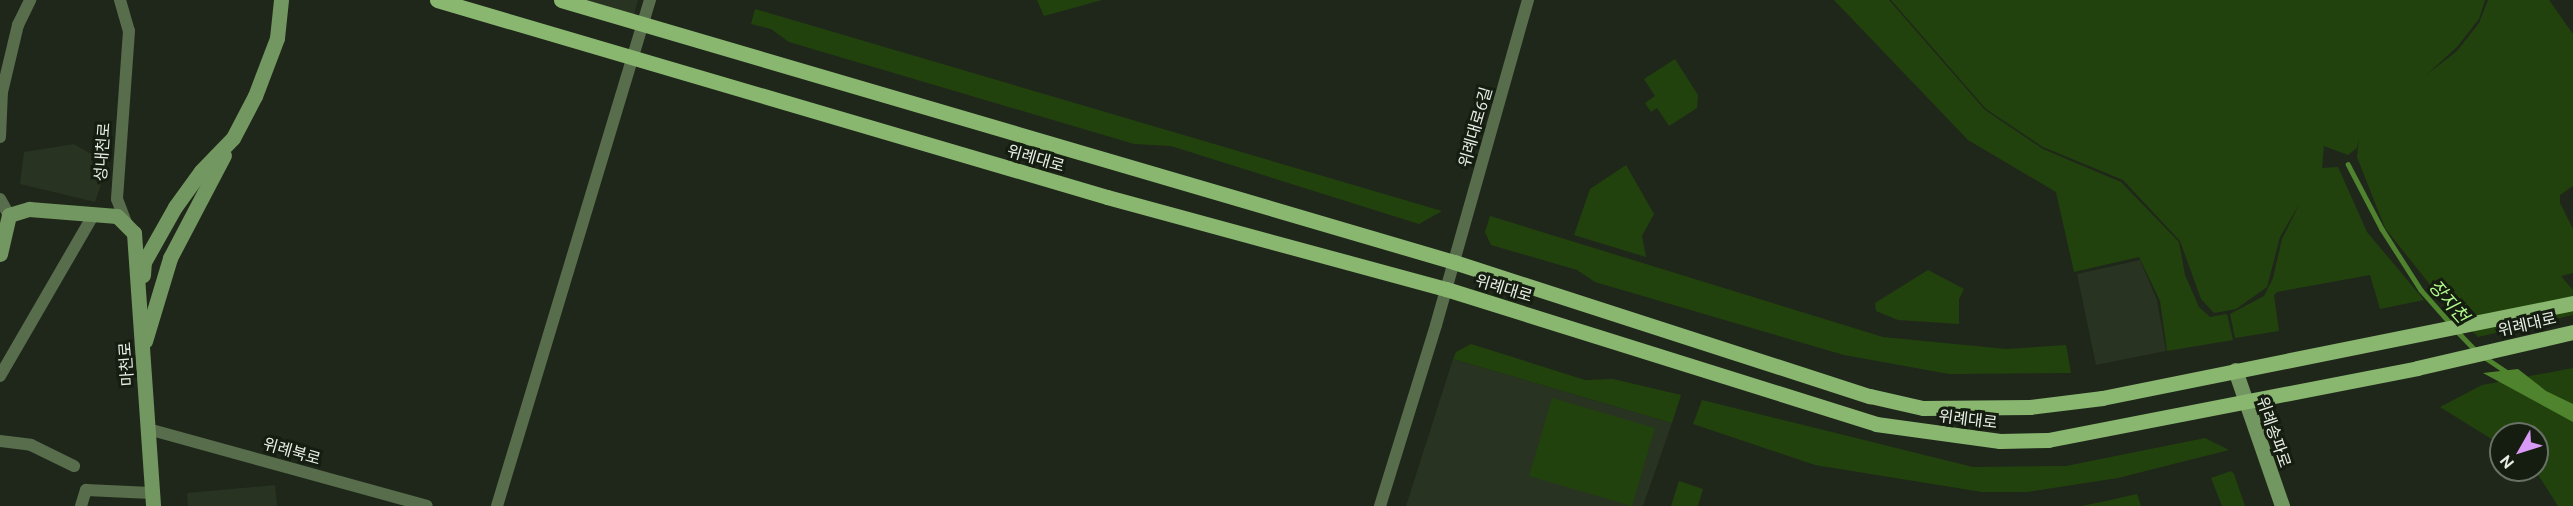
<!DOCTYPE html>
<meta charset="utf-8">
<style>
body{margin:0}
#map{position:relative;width:2573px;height:506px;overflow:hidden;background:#1f271a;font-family:Ubuntu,"Noto Sans KR",sans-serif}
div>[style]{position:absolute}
.built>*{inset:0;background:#283321}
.green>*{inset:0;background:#22420d}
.water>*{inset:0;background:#4f832e}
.stream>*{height:4.5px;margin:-2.25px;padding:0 2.25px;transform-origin:2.25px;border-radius:2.25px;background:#4f832e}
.street>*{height:12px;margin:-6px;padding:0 6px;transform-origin:6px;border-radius:6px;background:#576d4c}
.secondary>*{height:15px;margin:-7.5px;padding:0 7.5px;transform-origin:7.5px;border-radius:7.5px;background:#739760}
.primary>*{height:15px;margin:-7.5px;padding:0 7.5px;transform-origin:7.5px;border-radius:7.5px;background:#89b770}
span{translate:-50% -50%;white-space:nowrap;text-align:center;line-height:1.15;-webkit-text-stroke:6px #151d11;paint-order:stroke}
.street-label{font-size:16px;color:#e8eee5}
.water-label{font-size:18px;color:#b3fb8c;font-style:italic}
.north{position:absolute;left:2489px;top:422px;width:60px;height:60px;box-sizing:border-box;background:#151d11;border:2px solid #697166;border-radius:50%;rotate:231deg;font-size:16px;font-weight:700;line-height:24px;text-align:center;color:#e8eee5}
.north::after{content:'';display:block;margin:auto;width:21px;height:27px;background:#d99af7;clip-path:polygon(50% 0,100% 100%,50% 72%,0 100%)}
</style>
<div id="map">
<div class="built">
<i style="clip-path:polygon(586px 0,638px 0,634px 15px)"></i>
<i style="clip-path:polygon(74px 144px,108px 164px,95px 202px,20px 184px,24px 152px)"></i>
<i style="clip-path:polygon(2140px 260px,2157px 300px,2166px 351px,2096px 365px,2077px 274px)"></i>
<i style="clip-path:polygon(1453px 359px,1672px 423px,1643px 506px,1406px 506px)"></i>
<i style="clip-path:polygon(275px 485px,277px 506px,188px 506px,187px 493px)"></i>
</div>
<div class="green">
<i style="clip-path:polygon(1037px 0,1102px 0,1044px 16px)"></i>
<i style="clip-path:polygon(1834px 0,1889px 0,1985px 110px,2043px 149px,2121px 182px,2179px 242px,2185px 275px,2199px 307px,2210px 317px,2227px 314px,2233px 340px,2167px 351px,2160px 301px,2139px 257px,2074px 272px,2056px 192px,1968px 140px)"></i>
<i style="clip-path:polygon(1891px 0,2485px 0,2479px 19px,2457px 47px,2425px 76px,2457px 51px,2479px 23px,2488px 0,2549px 0,2573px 34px,2573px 186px,2560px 195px,2560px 203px,2573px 229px,2573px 273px,2561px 276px,2573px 290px,2573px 315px,2478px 337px,2439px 296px,2385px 228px,2357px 157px,2359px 138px,2357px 148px,2348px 155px,2324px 146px,2322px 168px,2338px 167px,2367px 232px,2424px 300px,2380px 309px,2370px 275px,2277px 292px,2274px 295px,2279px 331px,2235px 338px,2230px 314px,2264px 296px,2273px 278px,2282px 239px,2300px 203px,2280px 237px,2267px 287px,2236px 309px,2214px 313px,2201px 299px,2180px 241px,2123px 180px,2043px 147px,1986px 109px)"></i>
<i style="clip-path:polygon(755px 9px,1442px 211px,1419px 224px,1171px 146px,1134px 144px,789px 42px,771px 29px,751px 24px)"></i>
<i style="clip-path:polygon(1675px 59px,1698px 95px,1697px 108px,1669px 126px,1657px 108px,1651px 112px,1645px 103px,1655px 96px,1644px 79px)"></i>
<i style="clip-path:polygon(1626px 165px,1654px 214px,1642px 236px,1646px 257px,1574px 235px,1590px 189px)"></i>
<i style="clip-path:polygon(1490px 216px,1883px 337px,2006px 349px,2066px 345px,2071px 373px,1949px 374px,1844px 355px,1595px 282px,1577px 270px,1491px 245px,1485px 232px)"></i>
<i style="clip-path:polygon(1928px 270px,1964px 289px,1959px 299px,1959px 324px,1898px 320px,1876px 311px,1875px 303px)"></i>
<i style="clip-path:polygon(1471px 344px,1585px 380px,1613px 379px,1681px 395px,1672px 423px,1453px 359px,1456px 352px)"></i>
<i style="clip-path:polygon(2573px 368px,2573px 506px,2558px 506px,2535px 470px,2537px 434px,2501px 434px,2501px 445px,2440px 407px,2482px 385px)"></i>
<i style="clip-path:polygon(1552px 398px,1655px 428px,1632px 506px,1529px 476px)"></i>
<i style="clip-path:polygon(1702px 400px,1973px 467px,2066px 466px,2205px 438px,2229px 450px,2118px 478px,2027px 492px,1982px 492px,1815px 465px,1693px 424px)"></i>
<i style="clip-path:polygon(2231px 471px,2234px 474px,2245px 506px,2222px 506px,2211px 478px)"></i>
<i style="clip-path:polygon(1679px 481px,1703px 489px,1698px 506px,1671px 506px)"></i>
<i style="clip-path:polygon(2137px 494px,2141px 506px,2081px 506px,2106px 501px)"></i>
</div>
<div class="water">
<i style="clip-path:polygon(2518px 369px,2546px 391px,2573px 404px,2573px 422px,2483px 373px)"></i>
</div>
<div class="stream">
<i style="left:2348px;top:164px;width:73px;rotate:62.4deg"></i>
<i style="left:2382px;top:229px;width:72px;rotate:57.4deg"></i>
<i style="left:2421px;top:290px;width:47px;rotate:48.5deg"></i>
<i style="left:2457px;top:331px;width:28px;rotate:46deg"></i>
<i style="left:2483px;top:356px;width:30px;rotate:34deg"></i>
</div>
<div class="street">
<i style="left:120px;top:0;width:32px;rotate:74deg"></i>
<i style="left:129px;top:31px;width:168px;rotate:94.1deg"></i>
<i style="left:117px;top:199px;width:25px;rotate:69deg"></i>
<i style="left:0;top:137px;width:45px;rotate:-87.5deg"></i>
<i style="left:2px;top:92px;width:69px;rotate:-76.6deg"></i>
<i style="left:18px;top:25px;width:28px;rotate:-64deg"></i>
<i style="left:0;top:199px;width:18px;rotate:61deg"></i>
<i style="left:0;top:376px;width:187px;rotate:-59.9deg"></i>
<i style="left:148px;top:429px;width:289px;rotate:15.4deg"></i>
<i style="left:0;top:441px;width:31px;rotate:7deg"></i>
<i style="left:31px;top:445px;width:48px;rotate:26deg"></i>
<i style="left:81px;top:506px;width:17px;rotate:-73deg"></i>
<i style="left:86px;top:490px;width:65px;rotate:2.6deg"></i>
<i style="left:497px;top:506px;width:529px;rotate:-73.18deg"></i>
<i style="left:1380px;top:506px;width:189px;rotate:-72.8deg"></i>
<i style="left:1436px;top:325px;width:338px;rotate:-74.2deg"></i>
</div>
<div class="secondary">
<i style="left:0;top:254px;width:40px;rotate:-77deg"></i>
<i style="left:9px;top:215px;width:21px;rotate:-17deg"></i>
<i style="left:29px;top:209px;width:88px;rotate:4.5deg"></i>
<i style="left:117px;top:216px;width:24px;rotate:45deg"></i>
<i style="left:134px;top:233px;width:274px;rotate:86deg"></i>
<i style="left:143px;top:275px;width:13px;rotate:-86deg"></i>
<i style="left:144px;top:262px;width:63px;rotate:-60.6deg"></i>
<i style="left:175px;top:207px;width:44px;rotate:-54.2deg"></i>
<i style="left:201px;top:171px;width:46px;rotate:-45.9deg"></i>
<i style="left:233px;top:138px;width:47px;rotate:-62.4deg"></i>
<i style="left:255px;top:96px;width:62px;rotate:-69.2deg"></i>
<i style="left:277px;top:38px;width:38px;rotate:-84deg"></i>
<i style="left:145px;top:341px;width:87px;rotate:-73.2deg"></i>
<i style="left:170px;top:258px;width:116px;rotate:-62.3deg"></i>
<i style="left:2235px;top:370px;width:144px;rotate:70.9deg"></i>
</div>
<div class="primary">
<i style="left:437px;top:0;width:698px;rotate:16.38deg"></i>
<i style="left:1107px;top:197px;width:351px;rotate:15.2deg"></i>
<i style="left:1446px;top:289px;width:451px;rotate:17.4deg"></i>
<i style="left:1876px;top:424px;width:125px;rotate:7.8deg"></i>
<i style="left:2000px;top:441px;width:48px;rotate:-1.2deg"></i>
<i style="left:2048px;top:440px;width:376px;rotate:-11deg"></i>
<i style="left:2417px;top:368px;width:160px;rotate:-13deg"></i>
<i style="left:561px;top:0;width:931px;rotate:16.35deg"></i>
<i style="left:1454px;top:262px;width:437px;rotate:17.9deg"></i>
<i style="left:1870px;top:396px;width:54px;rotate:12.8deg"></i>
<i style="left:1923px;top:408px;width:107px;rotate:-0.5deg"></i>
<i style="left:2030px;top:407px;width:73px;rotate:-7.1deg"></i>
<i style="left:2102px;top:398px;width:480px;rotate:-11.4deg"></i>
</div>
<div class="street-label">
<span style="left:1475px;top:127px;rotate:-74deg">위례대로6길</span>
<span style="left:102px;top:152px;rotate:-86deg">성내천로</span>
<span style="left:1036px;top:158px;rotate:16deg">위례대로</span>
<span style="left:1504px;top:288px;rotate:17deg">위례대로</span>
<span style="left:2527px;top:324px;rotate:-13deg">위례대로</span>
<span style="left:126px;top:364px;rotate:-94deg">마천로</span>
<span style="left:1968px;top:419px;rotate:7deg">위례대로</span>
<span style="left:2274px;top:432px;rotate:71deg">위례송파로</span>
<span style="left:292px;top:451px;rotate:16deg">위례북로</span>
</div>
<div class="water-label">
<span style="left:2449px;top:301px;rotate:49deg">장지천</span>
</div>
<div class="north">N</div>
</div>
